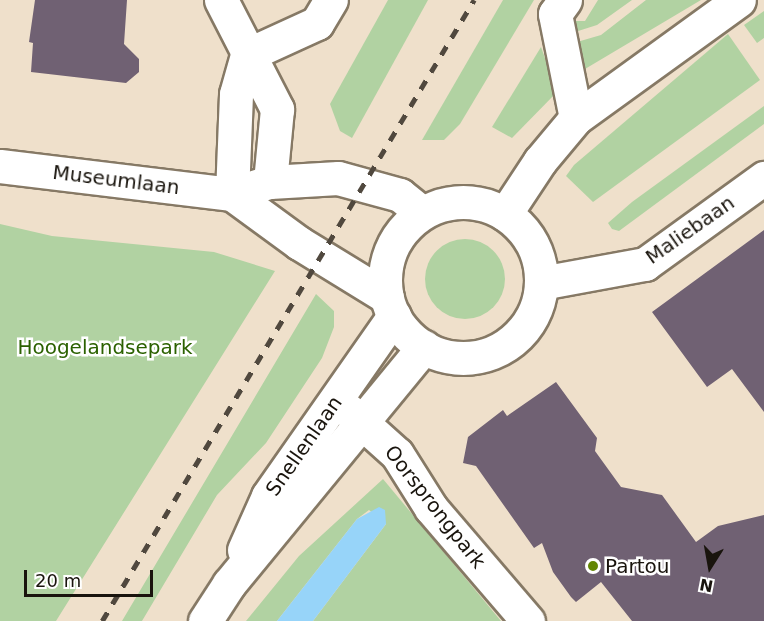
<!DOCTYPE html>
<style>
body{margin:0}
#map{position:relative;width:764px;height:621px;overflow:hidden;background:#efe0cb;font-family:"DejaVu Sans",sans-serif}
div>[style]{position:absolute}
.green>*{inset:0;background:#b1d2a2}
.round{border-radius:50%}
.water>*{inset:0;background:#97d4f9}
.building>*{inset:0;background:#706173}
.roads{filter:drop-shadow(2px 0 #867965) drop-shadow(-2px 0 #867965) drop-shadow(0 2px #867965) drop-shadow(0 -2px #867965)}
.minor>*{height:33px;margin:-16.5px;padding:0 16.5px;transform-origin:16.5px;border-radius:16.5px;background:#fff}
.minor>.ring{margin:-16.5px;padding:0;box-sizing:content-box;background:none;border:33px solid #fff;border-radius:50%}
.rail>*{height:4.5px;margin-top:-2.25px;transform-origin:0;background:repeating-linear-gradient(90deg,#50483e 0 10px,transparent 0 20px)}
.dots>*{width:16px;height:16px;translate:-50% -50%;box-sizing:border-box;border:3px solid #fff;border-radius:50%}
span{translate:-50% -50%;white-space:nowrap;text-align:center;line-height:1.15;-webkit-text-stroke:5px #fff;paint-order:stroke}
.street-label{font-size:20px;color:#19140d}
.park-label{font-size:20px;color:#2b6100}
.poi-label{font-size:20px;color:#19140d}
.left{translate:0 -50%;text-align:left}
.north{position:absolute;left:680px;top:537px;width:60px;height:60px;-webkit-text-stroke:4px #fff;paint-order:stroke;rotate:191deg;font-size:16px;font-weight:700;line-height:24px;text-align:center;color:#19140d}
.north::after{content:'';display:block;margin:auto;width:21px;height:27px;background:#19140d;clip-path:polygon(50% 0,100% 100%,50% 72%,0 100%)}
.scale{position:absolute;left:24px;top:570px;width:129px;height:27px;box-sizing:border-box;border:3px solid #19140d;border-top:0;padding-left:8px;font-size:18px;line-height:21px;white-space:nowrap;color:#19140d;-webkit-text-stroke:4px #fff;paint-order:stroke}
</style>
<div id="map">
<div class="green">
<i style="clip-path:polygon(388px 0,428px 0,352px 138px,340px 131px,330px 104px)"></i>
<i style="clip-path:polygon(503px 0,534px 0,460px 124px,444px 140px,422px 140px)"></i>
<i style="clip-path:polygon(598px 0,632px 0,597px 25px,575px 32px,576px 21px,585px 21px)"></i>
<i style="clip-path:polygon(646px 0,701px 0,585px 69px,577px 42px,601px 35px)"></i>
<i style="clip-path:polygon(764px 11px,764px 38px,757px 43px,744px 25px)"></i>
<i style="clip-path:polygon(728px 34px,760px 80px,593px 202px,566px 176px,574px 165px)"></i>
<i style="clip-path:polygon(541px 47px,557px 92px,512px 138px,492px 127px)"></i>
<i style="clip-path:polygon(764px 106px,764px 124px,619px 231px,612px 229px,608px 223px,632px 202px)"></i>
<i style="clip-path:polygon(0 224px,52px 236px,214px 252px,275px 271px,56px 621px,0 621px)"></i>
<i class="round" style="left:425px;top:239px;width:80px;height:80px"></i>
<i style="clip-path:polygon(316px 294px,334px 311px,334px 327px,322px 358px,266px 443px,217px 495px,142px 621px,122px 621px)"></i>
<i style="clip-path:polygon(383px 479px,501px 621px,313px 621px,386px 524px,369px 510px,357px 519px,277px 621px,246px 621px,299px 556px)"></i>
</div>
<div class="water">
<i style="clip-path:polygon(379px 507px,385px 510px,386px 524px,313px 621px,277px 621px,357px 519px)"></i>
</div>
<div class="building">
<i style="clip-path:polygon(35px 0,127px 0,124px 44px,139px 59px,139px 72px,126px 83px,31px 72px,33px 43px,29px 42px)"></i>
<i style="clip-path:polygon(764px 230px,764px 412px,732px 369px,707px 387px,652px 312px)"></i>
<i style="clip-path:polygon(556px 382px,597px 438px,595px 451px,621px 487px,662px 495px,696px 542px,718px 526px,764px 515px,764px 621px,632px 621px,601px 582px,576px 602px,571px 597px,553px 572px,542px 543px,534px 548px,476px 466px,463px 463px,468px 437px,503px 410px,507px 416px)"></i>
</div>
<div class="roads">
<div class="minor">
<i style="left:221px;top:0;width:123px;rotate:62.8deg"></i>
<i style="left:277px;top:109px;width:73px;rotate:95.5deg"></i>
<i style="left:565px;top:0;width:17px;rotate:126deg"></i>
<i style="left:555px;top:14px;width:106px;rotate:78.6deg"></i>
<i style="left:247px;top:55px;width:77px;rotate:-24.6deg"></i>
<i style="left:317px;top:23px;width:27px;rotate:-59deg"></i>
<i style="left:0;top:166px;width:234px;rotate:6.9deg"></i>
<i style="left:232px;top:194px;width:40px;rotate:-18deg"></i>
<i style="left:270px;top:182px;width:68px;rotate:-3.4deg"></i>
<i style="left:338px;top:178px;width:64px;rotate:15.3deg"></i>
<i style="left:400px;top:195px;width:28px;rotate:39deg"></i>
<i style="left:232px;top:194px;width:83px;rotate:36.2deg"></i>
<i style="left:299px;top:243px;width:103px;rotate:31.5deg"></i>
<i style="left:232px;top:194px;width:100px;rotate:-87.7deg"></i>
<i style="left:236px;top:94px;width:41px;rotate:-74.2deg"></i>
<i class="ring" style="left:385px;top:202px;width:123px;height:123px"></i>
<i style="left:505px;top:214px;width:64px;rotate:-56.6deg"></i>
<i style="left:540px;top:161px;width:56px;rotate:-50.1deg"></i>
<i style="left:576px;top:118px;width:201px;rotate:-35.9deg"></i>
<i style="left:541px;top:283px;width:106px;rotate:-10.4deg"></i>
<i style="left:645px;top:264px;width:147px;rotate:-35.9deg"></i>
<i style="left:349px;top:411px;width:64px;rotate:41.9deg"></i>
<i style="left:397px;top:454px;width:64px;rotate:57.8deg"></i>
<i style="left:431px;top:508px;width:149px;rotate:49.4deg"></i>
<i style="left:244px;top:550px;width:59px;rotate:-66deg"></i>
<i style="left:268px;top:496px;width:220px;rotate:-55deg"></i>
<i style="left:205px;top:621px;width:44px;rotate:-57deg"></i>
<i style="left:229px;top:584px;width:307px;rotate:-50.6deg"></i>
</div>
</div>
<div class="rail">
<i style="left:102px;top:621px;width:724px;rotate:-59.08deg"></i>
</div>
<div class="dots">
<i style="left:593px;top:566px;background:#638604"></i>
</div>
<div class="street-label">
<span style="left:116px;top:180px;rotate:7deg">Museumlaan</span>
<span style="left:690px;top:230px;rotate:-35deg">Maliebaan</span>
<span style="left:304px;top:446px;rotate:-55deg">Snellenlaan</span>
<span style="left:435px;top:507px;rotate:52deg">Oorsprongpark</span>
</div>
<div class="park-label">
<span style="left:105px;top:347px">Hoogelandsepark</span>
</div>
<div class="poi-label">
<span class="left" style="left:605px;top:566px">Partou</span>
</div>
<div class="north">N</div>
<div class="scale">20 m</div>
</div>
